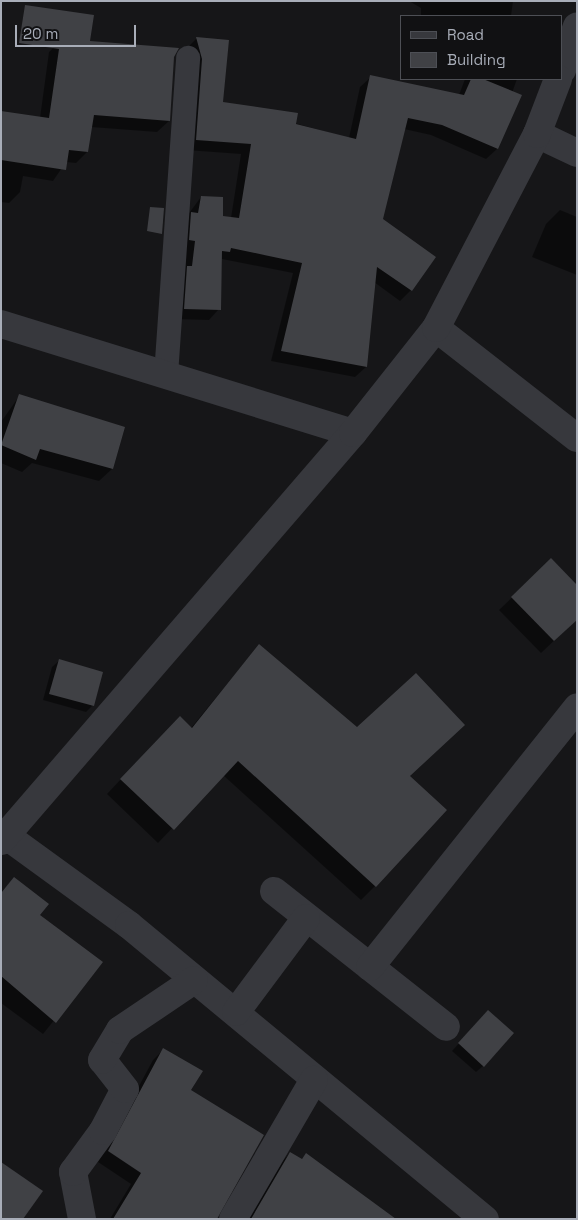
<!DOCTYPE html>
<style>
body{margin:0}
#map{position:relative;width:578px;height:1220px;overflow:hidden;background:#161618;font-family:"Space Grotesk",sans-serif}
div>[style]{position:absolute}
.shadow>*{inset:0;background:#0007}
.building>*{inset:0;background:#404145}
.service>*{height:24px;margin:-12px;padding:0 12px;transform-origin:12px;border-radius:12px;background:#37383d}
.minor>*{height:28px;margin:-14px;padding:0 14px;transform-origin:14px;border-radius:14px;background:#37383d}
span{translate:-50% -50%;white-space:nowrap;text-align:center;line-height:1.15;-webkit-text-stroke:4.5px #111113;paint-order:stroke}
.frame{position:absolute;inset:0;border:2px solid #a8adb8;pointer-events:none}
.legend{position:absolute;left:400px;top:15px;width:162px;height:65px;box-sizing:border-box;background:#111113;border:1px solid #4d4f55;margin:0;padding:6px 9px;list-style:none;font-size:15px;color:#a8adb8}
.legend li{display:flex;align-items:center;gap:10px;height:25px}
.legend b{width:25px;border:1px solid #4d4f55}
.scale{position:absolute;left:15px;top:25px;width:121px;height:22px;box-sizing:border-box;border:2px solid #a8adb8;border-top:0;padding-left:6px;font-size:15px;line-height:18px;white-space:nowrap;color:#a8adb8;-webkit-text-stroke:4px #111113;paint-order:stroke}
</style>
<div id="map">
<div class="shadow">
<i style="clip-path:polygon(409px 1px,513px 1px,511px 16px,421px 16px,421px 8px)"></i>
<i style="clip-path:polygon(196px 39px,228px 42px,221px 103px,349px 138px,360px 87px,371px 77px,459px 95px,465px 79px,517px 79px,512px 93px,520px 96px,497px 149px,486px 159px,431px 135px,404px 129px,381px 219px,411px 290px,400px 301px,374px 282px,366px 367px,355px 377px,271px 361px,293px 273px,222px 259px,219px 309px,209px 320px,174px 319px,181px 224px,201px 197px,222px 217px,231px 218px,241px 154px,186px 150px,186px 49px)"></i>
<i style="clip-path:polygon(61px 41px,173px 57px,169px 121px,157px 132px,91px 127px,87px 152px,76px 163px,66px 162px,53px 181px,23px 176px,20px 192px,9px 203px,1px 202px,1px 112px,40px 118px,49px 52px)"></i>
<i style="clip-path:polygon(560px 210px,577px 217px,577px 275px,532px 257px,546px 224px)"></i>
<i style="clip-path:polygon(20px 395px,112px 469px,99px 481px,32px 463px,22px 472px,1px 463px,1px 422px)"></i>
<i style="clip-path:polygon(551px 560px,577px 619px,541px 653px,499px 610px)"></i>
<i style="clip-path:polygon(259px 645px,409px 777px,375px 886px,361px 900px,223px 775px,158px 843px,107px 794px,165px 732px,191px 728px)"></i>
<i style="clip-path:polygon(59px 661px,92px 706px,86px 712px,43px 700px,52px 667px)"></i>
<i style="clip-path:polygon(15px 879px,38px 915px,101px 962px,43px 1034px,1px 1003px,1px 892px)"></i>
<i style="clip-path:polygon(482px 1018px,483px 1066px,476px 1072px,452px 1051px)"></i>
<i style="clip-path:polygon(164px 1049px,189px 1091px,164px 1219px,110px 1219px,131px 1184px,98px 1162px,153px 1060px)"></i>
<i style="clip-path:polygon(290px 1153px,301px 1160px,306px 1154px,393px 1219px,247px 1219px,277px 1167px)"></i>
</div>
<div class="building">
<i style="clip-path:polygon(25px 5px,94px 15px,90px 41px,179px 48px,174px 57px,170px 121px,94px 115px,88px 152px,69px 150px,66px 170px,1px 160px,1px 111px,49px 118px,59px 49px,19px 43px)"></i>
<i style="clip-path:polygon(196px 37px,229px 40px,223px 102px,298px 113px,296px 124px,356px 139px,370px 75px,464px 95px,471px 79px,483px 79px,522px 95px,498px 149px,442px 125px,408px 118px,383px 219px,436px 257px,412px 291px,377px 267px,367px 367px,281px 351px,302px 263px,231px 248px,230px 252px,222px 251px,221px 310px,184px 309px,187px 266px,192px 266px,195px 241px,189px 240px,191px 212px,198px 213px,201px 196px,223px 197px,223px 216px,239px 218px,251px 144px,196px 140px,202px 59px)"></i>
<i style="clip-path:polygon(150px 207px,164px 208px,162px 234px,147px 231px)"></i>
<i style="clip-path:polygon(19px 394px,125px 427px,113px 469px,40px 449px,36px 460px,1px 445px)"></i>
<i style="clip-path:polygon(551px 558px,577px 585px,577px 620px,554px 641px,511px 597px)"></i>
<i style="clip-path:polygon(259px 644px,357px 727px,416px 673px,465px 725px,410px 776px,447px 810px,376px 887px,238px 761px,174px 830px,120px 779px,180px 716px,192px 728px)"></i>
<i style="clip-path:polygon(59px 659px,103px 672px,94px 706px,49px 694px)"></i>
<i style="clip-path:polygon(14px 877px,49px 904px,40px 915px,103px 962px,56px 1023px,1px 976px,1px 893px)"></i>
<i style="clip-path:polygon(488px 1010px,514px 1033px,484px 1067px,458px 1043px)"></i>
<i style="clip-path:polygon(163px 1048px,203px 1071px,191px 1090px,264px 1135px,217px 1219px,113px 1219px,141px 1173px,108px 1151px)"></i>
<i style="clip-path:polygon(290px 1152px,302px 1159px,306px 1153px,396px 1219px,251px 1219px)"></i>
<i style="clip-path:polygon(1px 1162px,43px 1191px,23px 1219px,1px 1219px)"></i>
</div>
<div class="service">
<i style="left:166px;top:375px;width:318px;rotate:-86deg"></i>
</div>
<div class="minor">
<i style="left:562px;top:70px;width:46px;rotate:-71.2deg"></i>
<i style="left:537px;top:134px;width:44px;rotate:25.4deg"></i>
<i style="left:1px;top:324px;width:368px;rotate:17.2deg"></i>
<i style="left:436px;top:328px;width:179px;rotate:38deg"></i>
<i style="left:1px;top:832px;width:158px;rotate:36deg"></i>
<i style="left:129px;top:925px;width:462px;rotate:39.6deg"></i>
<i style="left:1px;top:841px;width:539px;rotate:-49.21deg"></i>
<i style="left:353px;top:433px;width:134px;rotate:-51.7deg"></i>
<i style="left:436px;top:328px;width:219px;rotate:-62.5deg"></i>
<i style="left:537px;top:134px;width:59px;rotate:-69.1deg"></i>
<i style="left:274px;top:891px;width:219px;rotate:38.3deg"></i>
<i style="left:370px;top:967px;width:332px;rotate:-51.4deg"></i>
<i style="left:236px;top:1012px;width:117px;rotate:-53.3deg"></i>
<i style="left:82px;top:1219px;width:48px;rotate:-100.8deg"></i>
<i style="left:73px;top:1172px;width:51px;rotate:-53.8deg"></i>
<i style="left:103px;top:1131px;width:47px;rotate:-62.4deg"></i>
<i style="left:125px;top:1089px;width:37px;rotate:-128deg"></i>
<i style="left:102px;top:1060px;width:35px;rotate:-59deg"></i>
<i style="left:120px;top:1030px;width:89px;rotate:-34deg"></i>
<i style="left:233px;top:1219px;width:161px;rotate:-59.8deg"></i>
</div>
<div class="frame"></div>
<ul class="legend">
<li><b style="height:6px;background:#37383d"></b>Road</li>
<li><b style="height:14px;background:#404145"></b>Building</li>
</ul>
<div class="scale">20 m</div>
</div>
